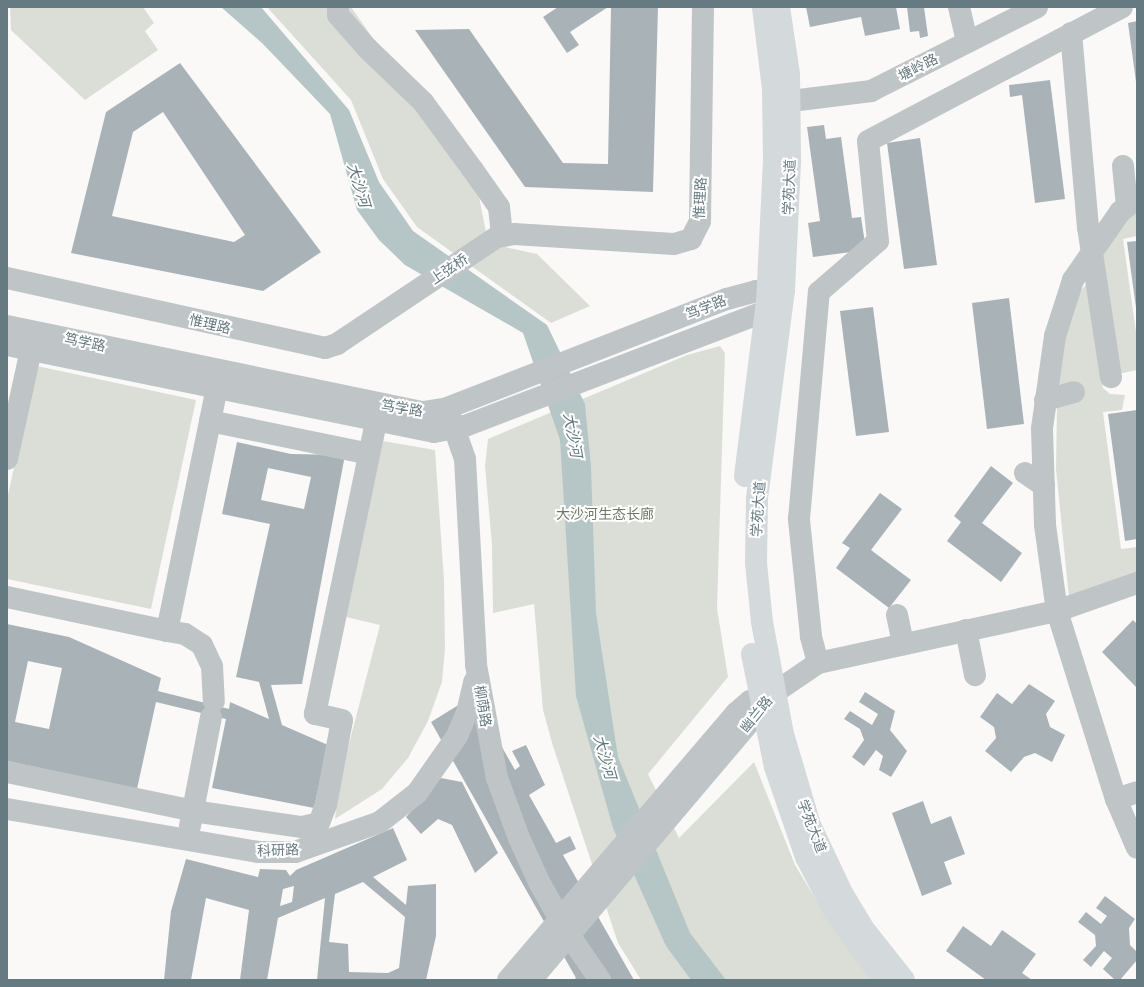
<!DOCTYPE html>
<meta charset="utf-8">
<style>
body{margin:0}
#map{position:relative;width:1144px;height:987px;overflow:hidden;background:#faf9f8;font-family:Ubuntu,"Noto Sans SC",sans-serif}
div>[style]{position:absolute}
.green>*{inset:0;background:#dbded7}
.water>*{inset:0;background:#b6c6c6}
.building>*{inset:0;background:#a9b3b7}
.minor>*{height:22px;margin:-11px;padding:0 11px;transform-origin:11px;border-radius:11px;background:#bfc5c7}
.major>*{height:22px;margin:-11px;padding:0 11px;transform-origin:11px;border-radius:11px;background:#d4d9dc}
span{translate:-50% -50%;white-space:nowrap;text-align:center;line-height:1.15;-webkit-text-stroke:4px #fff;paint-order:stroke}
.street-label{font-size:14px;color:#667a81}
.park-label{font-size:14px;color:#6c7965}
.water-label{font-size:15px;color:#61787a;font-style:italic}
.frame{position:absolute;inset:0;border:8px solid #667a81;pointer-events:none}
</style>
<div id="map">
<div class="green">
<i style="clip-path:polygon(10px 7px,143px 7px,154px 23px,145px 31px,158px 50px,85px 100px,11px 30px)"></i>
<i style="clip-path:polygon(267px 7px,351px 7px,477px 187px,486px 232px,505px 247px,537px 254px,590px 306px,551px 323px,417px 227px,383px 179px,351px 100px)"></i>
<i style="clip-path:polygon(1137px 208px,1137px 236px,1123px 239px,1137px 339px,1137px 370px,1118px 374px,1101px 260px,1121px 223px)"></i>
<i style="clip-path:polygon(1089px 281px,1103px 388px,1110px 394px,1125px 395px,1122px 410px,1103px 412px,1121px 549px,1137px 547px,1137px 574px,1069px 598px,1056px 469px,1057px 406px,1068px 385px,1058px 384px,1058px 369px,1076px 296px)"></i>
<i style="clip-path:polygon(720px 346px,725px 353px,717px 608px,728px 677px,648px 774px,679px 838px,754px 762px,795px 865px,827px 918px,879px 980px,641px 980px,618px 943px,553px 746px,543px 710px,534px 604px,493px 613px,492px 545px,485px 466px,488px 439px,687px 355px)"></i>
<i style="clip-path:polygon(37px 366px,196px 400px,151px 609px,7px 579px,7px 499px)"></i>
<i style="clip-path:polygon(383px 441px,435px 450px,444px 580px,445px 649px,442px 682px,428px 721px,408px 758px,382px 789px,335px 819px,339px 782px,380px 625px,346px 617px)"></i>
</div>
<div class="water">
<i style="clip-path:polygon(221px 7px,261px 7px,349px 110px,379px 182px,413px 231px,547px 325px,585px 404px,591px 466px,596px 613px,618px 757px,690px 933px,726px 980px,691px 980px,666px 946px,613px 828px,576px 696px,560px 440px,523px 333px,405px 265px,379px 240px,357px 210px,330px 114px,263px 44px)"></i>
</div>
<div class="building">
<i style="clip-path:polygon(558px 7px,608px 7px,570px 32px,579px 45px,567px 53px,543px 17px)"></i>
<i style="clip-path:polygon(611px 7px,658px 7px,653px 192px,525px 187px,415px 30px,469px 29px,563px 163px,608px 164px)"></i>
<i style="clip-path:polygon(806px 7px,896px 7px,900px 29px,865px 36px,861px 17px,810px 27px)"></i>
<i style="clip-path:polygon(907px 7px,924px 7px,928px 36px,920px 38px,919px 31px,910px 32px)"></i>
<i style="clip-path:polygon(1137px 21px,1137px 82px,1136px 82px,1128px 23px)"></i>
<i style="clip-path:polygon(evenodd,180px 63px,321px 252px,263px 291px,71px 253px,106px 112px,180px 63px,163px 112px,245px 235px,234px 242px,112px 216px,133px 132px,163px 112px)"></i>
<i style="clip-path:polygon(1050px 80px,1065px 199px,1035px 203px,1022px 95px,1010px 97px,1009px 85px)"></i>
<i style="clip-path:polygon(824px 125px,826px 139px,841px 137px,852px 218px,861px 217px,866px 250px,813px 257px,808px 223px,820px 221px,807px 127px)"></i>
<i style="clip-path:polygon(920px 138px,937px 265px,904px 269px,887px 143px)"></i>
<i style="clip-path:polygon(1137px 241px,1137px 308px,1136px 308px,1127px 242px)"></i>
<i style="clip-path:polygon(1009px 298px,1024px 424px,987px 429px,972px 303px)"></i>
<i style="clip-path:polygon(873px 307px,889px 432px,856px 436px,840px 311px)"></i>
<i style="clip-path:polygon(1137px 410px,1137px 539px,1125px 541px,1108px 414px)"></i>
<i style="clip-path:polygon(evenodd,237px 442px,291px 454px,345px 455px,302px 684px,271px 685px,282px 725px,328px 745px,314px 808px,212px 788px,226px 719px,156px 702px,137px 789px,7px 761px,7px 624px,69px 637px,161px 678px,158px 691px,229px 709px,230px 702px,269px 719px,259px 682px,236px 677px,270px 524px,222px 514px,237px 442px,268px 468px,311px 477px,304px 509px,261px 500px,268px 468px,237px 442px,28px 661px,62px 668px,49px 729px,15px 722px,28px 661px)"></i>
<i style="clip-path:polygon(991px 466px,1013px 483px,982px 523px,1022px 553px,1001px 582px,947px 541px,961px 522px,954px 516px)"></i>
<i style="clip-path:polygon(880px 493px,902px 509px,871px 550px,911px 580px,889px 608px,836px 568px,850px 548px,842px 543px)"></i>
<i style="clip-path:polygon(1133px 620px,1137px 624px,1137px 688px,1102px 652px)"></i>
<i style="clip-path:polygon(1029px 684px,1055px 701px,1046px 714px,1050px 727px,1065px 735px,1052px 762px,1035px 753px,1024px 757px,1011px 772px,985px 751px,996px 738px,994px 727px,980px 717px,997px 693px,1012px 704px)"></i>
<i style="clip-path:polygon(865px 692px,895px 711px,890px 730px,907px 751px,891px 777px,879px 770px,883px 756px,876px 750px,864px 766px,852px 757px,864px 740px,860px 729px,844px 719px,850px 711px,872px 725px,878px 714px,859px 702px)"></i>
<i style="clip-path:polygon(473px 696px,515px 770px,520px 766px,512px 751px,526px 745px,545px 785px,529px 795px,556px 843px,570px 836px,576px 849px,563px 855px,634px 980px,573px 980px,576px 978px,431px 722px)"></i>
<i style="clip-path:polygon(441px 778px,462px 782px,498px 853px,475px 873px,452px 825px,438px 819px,421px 834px,406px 817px)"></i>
<i style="clip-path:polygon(923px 801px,931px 824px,951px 816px,965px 854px,944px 862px,952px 884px,922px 896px,892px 813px)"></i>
<i style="clip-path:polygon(evenodd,393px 828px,407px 860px,373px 877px,406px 905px,408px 886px,436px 884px,436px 936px,426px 980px,317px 980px,325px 898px,278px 918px,267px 980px,240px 980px,249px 910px,206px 898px,191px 980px,164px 980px,171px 911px,186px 859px,258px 877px,260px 869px,286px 870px,290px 876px,296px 870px,393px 828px,363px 882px,405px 917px,399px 968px,388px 973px,349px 972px,348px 944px,329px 942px,335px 894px,363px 882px,393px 828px,294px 886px,292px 902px,280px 906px,283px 889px,294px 886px)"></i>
<i style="clip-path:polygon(1105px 896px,1135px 919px,1129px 928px,1130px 945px,1137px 952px,1137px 960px,1120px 980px,1115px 980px,1103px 969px,1112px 958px,1104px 951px,1091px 967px,1083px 960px,1096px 946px,1095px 935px,1078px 922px,1086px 912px,1101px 924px,1107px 916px,1096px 908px)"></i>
<i style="clip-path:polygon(963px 926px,991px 946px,1002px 930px,1036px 954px,1022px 973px,1032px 980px,986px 980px,946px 951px)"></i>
</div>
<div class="minor">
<i style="left:338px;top:7px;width:8px;rotate:90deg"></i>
<i style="left:338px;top:15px;width:44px;rotate:48.7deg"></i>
<i style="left:367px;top:48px;width:78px;rotate:44deg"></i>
<i style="left:423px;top:102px;width:84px;rotate:53.7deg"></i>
<i style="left:473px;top:170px;width:45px;rotate:54.9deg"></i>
<i style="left:499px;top:207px;width:29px;rotate:84deg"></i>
<i style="left:959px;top:7px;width:36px;rotate:77deg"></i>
<i style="left:1071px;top:33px;width:195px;rotate:85deg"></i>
<i style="left:1088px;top:227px;width:152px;rotate:81.3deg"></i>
<i style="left:791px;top:101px;width:81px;rotate:-7.1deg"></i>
<i style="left:871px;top:91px;width:186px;rotate:-26.8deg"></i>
<i style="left:1123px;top:166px;width:40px;rotate:84.3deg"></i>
<i style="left:1137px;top:199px;width:21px;rotate:143deg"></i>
<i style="left:1120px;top:212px;width:83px;rotate:124.7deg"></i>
<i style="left:1073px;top:280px;width:59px;rotate:107.8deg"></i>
<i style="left:1055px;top:336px;width:94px;rotate:98deg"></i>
<i style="left:1042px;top:429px;width:96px;rotate:88.2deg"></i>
<i style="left:1045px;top:525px;width:87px;rotate:82.1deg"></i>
<i style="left:1057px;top:611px;width:197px;rotate:72.6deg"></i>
<i style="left:1116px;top:799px;width:53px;rotate:66.8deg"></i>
<i style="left:7px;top:278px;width:326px;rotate:12.4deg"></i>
<i style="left:325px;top:348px;width:13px;rotate:-18deg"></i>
<i style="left:337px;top:344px;width:192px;rotate:-33.8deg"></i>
<i style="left:497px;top:237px;width:17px;rotate:-10deg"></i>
<i style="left:514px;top:234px;width:160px;rotate:3.6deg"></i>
<i style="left:674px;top:244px;width:18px;rotate:-16deg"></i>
<i style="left:691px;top:239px;width:20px;rotate:-63deg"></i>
<i style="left:700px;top:221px;width:214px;rotate:-89.2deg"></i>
<i style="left:7px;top:326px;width:425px;rotate:11.7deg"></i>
<i style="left:423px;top:412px;width:24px;rotate:-9deg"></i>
<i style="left:447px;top:408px;width:300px;rotate:-21.3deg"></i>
<i style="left:727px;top:299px;width:30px;rotate:-15deg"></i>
<i style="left:756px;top:291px;width:28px;rotate:-2deg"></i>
<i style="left:7px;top:345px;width:436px;rotate:11.5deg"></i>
<i style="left:434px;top:432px;width:32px;rotate:-11deg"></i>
<i style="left:465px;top:426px;width:339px;rotate:-20.9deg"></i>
<i style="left:1045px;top:400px;width:30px;rotate:-15deg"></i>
<i style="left:450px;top:416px;width:46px;rotate:70.8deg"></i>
<i style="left:465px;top:459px;width:206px;rotate:86.9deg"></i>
<i style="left:476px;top:665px;width:115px;rotate:79.5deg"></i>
<i style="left:497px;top:778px;width:64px;rotate:69.9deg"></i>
<i style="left:519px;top:838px;width:51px;rotate:65.5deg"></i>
<i style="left:540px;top:884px;width:59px;rotate:60.4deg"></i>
<i style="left:569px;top:935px;width:55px;rotate:55.4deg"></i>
<i style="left:210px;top:421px;width:162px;rotate:11.7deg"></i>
<i style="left:7px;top:459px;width:112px;rotate:-77.6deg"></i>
<i style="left:1025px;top:473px;width:23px;rotate:34deg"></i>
<i style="left:7px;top:597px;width:164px;rotate:12deg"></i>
<i style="left:167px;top:631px;width:248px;rotate:-78.4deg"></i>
<i style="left:897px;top:615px;width:30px;rotate:78deg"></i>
<i style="left:966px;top:630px;width:46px;rotate:78.7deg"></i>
<i style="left:167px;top:631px;width:18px;rotate:9deg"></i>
<i style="left:185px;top:634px;width:20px;rotate:33deg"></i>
<i style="left:202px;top:645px;width:23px;rotate:65deg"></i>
<i style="left:212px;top:666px;width:35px;rotate:87deg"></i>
<i style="left:818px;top:663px;width:28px;rotate:-105deg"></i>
<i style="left:811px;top:636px;width:118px;rotate:-95.9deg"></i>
<i style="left:799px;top:519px;width:228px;rotate:-85deg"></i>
<i style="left:819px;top:292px;width:78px;rotate:-40.8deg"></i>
<i style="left:878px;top:241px;width:100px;rotate:-95.7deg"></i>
<i style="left:868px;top:141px;width:287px;rotate:-27.8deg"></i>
<i style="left:7px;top:772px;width:190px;rotate:11.8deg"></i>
<i style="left:193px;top:811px;width:110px;rotate:8.4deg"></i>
<i style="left:302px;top:827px;width:17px;rotate:-13deg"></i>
<i style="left:319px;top:823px;width:19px;rotate:-69deg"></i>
<i style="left:326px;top:805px;width:86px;rotate:-79.3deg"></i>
<i style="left:342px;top:720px;width:28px;rotate:-167deg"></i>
<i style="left:315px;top:714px;width:299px;rotate:-78.2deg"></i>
<i style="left:1116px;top:799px;width:22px;rotate:-18deg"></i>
<i style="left:7px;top:809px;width:255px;rotate:9.7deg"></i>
<i style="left:258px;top:852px;width:37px"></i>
<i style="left:295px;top:852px;width:90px;rotate:-19.4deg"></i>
<i style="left:380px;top:822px;width:47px;rotate:-38.1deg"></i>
<i style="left:417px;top:793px;width:70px;rotate:-54.9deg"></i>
<i style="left:457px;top:736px;width:25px;rotate:-67deg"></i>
<i style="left:467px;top:713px;width:32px;rotate:-77deg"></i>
<i style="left:190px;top:826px;width:111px;rotate:-79.1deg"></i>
<i style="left:508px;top:980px;width:351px;rotate:-49.5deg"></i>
<i style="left:736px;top:713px;width:18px;rotate:-41deg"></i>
<i style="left:750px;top:701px;width:22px;rotate:-18deg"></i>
<i style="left:531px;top:980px;width:376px;rotate:-49.7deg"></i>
<i style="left:774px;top:693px;width:53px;rotate:-34.3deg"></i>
<i style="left:818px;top:663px;width:245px;rotate:-12.3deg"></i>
<i style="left:1057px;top:611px;width:85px;rotate:-19.3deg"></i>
</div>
<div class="major">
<i style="left:779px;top:7px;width:68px;rotate:81.5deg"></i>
<i style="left:789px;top:74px;width:88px;rotate:89.3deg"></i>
<i style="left:790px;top:162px;width:128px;rotate:92.7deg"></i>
<i style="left:784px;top:290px;width:211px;rotate:97.4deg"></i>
<i style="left:757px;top:499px;width:64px;rotate:90.9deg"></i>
<i style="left:756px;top:563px;width:59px;rotate:84.2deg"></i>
<i style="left:762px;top:622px;width:114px;rotate:79.4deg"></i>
<i style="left:783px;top:734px;width:95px;rotate:73.5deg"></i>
<i style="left:810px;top:825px;width:73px;rotate:64.8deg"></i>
<i style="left:841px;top:891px;width:43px;rotate:59.3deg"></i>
<i style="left:863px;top:928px;width:66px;rotate:51.7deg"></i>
<i style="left:745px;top:476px;width:174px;rotate:-82.8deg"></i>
<i style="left:767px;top:303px;width:143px;rotate:-87.2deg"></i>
<i style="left:774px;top:160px;width:71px;rotate:-90.8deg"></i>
<i style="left:773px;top:89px;width:83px;rotate:-97deg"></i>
<i style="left:752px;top:654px;width:115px;rotate:78.5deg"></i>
<i style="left:775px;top:767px;width:95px;rotate:71deg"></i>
<i style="left:806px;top:857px;width:63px;rotate:62.6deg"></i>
<i style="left:835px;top:913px;width:83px;rotate:53.8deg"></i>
</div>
<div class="street-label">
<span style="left:918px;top:67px;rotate:-27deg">塘岭路</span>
<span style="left:789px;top:187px;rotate:-88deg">学苑大道</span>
<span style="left:700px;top:198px;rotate:-87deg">惟理路</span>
<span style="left:449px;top:269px;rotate:-34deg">上弦桥</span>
<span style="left:706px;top:307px;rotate:-21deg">笃学路</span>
<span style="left:210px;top:324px;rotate:13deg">惟理路</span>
<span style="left:85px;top:342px;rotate:12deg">笃学路</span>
<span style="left:402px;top:408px;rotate:9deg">笃学路</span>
<span style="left:758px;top:509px;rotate:-86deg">学苑大道</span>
<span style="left:483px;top:706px;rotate:81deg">柳荫路</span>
<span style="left:756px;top:714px;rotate:-51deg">幽兰路</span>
<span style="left:812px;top:826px;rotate:69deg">学苑大道</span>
<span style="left:278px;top:850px;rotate:-2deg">科研路</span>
</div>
<div class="park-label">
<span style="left:605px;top:514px">大沙河生态长廊</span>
</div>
<div class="water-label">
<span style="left:359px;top:185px;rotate:73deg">大沙河</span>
<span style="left:573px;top:435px;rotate:80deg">大沙河</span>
<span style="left:605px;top:757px;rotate:74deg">大沙河</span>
</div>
<div class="frame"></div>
</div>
